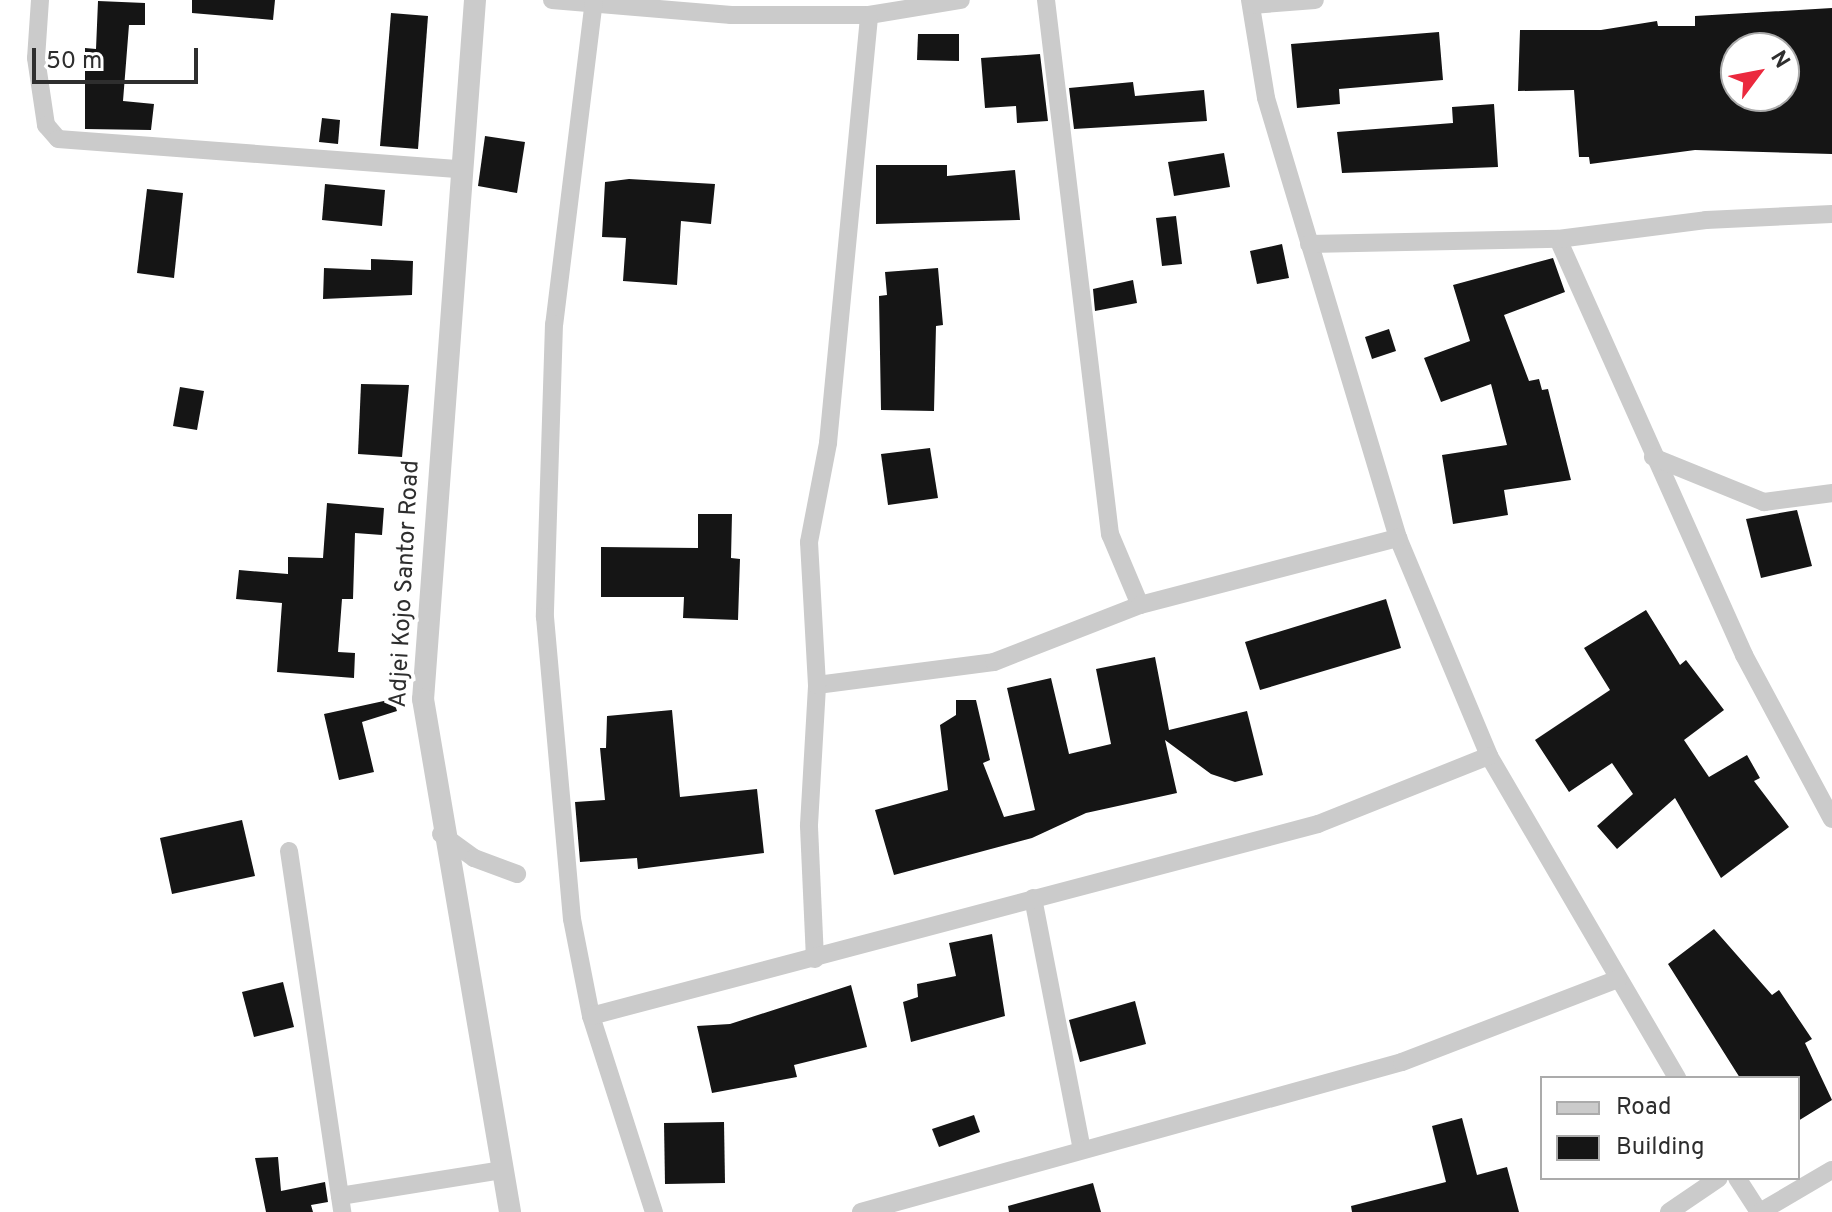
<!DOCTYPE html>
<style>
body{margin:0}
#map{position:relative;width:1832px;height:1212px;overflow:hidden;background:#fff;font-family:Overpass,sans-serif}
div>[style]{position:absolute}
.building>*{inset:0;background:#151515}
.minor>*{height:18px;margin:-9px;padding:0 9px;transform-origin:9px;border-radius:9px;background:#cbcbcb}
.tertiary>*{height:22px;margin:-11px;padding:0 11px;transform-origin:11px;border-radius:11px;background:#cbcbcb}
span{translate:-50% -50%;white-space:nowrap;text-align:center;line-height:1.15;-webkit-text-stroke:8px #fff;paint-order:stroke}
.street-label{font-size:24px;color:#2e2e2e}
.legend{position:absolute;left:1540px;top:1076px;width:260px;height:104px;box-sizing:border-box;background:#fff;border:2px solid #ababab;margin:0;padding:10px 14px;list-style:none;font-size:24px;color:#2e2e2e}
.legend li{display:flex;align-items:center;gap:16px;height:40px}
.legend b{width:40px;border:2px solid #ababab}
.north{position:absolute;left:1720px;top:32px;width:80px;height:80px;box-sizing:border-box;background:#fff;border:2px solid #ababab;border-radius:50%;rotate:58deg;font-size:22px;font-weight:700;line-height:32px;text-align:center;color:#2e2e2e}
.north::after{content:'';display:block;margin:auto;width:28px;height:36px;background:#eb293e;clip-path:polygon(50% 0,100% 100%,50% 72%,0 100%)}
.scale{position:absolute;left:32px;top:48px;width:166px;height:36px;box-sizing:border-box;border:4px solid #2e2e2e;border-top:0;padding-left:10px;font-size:24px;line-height:28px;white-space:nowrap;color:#2e2e2e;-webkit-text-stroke:6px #fff;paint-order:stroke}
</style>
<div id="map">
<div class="building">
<i style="clip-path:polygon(192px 0,275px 0,273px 20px,192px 13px)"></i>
<i style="clip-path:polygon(98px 1px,145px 3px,145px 25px,129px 25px,123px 101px,154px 104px,151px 130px,85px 129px,85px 48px,96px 49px)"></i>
<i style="clip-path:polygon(evenodd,1832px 8px,1832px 154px,1695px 150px,1590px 164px,1589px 157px,1579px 157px,1574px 90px,1518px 91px,1520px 30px,1601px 30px,1657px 21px,1658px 26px,1695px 26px,1695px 16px,1832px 8px,1730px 48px,1784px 48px,1784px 101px,1738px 104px,1730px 48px)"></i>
<i style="clip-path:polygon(391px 13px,428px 16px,418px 149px,380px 146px)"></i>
<i style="clip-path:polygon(1439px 32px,1443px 80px,1339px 89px,1340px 104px,1297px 108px,1291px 44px)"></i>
<i style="clip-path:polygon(918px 34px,959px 34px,959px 61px,917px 60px)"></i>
<i style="clip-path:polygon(1040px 54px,1048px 121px,1017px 123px,1016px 106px,985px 108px,981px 58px)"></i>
<i style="clip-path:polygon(1133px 82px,1135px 96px,1204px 90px,1207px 121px,1074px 129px,1069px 88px)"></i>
<i style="clip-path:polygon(1494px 104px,1498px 167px,1342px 173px,1337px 132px,1453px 123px,1452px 107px)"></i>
<i style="clip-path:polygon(322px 118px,340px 120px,338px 144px,319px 142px)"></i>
<i style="clip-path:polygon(485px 136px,525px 142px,517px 193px,478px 186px)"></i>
<i style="clip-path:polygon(1224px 153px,1230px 187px,1174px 196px,1168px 162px)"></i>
<i style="clip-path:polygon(876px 165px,947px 165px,947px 176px,1015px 170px,1020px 220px,876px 224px)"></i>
<i style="clip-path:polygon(629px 179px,715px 184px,711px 224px,681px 221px,677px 285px,623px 281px,626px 238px,602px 237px,605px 182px)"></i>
<i style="clip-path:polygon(325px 184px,385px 190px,382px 226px,322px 220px)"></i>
<i style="clip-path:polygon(147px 189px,183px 193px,174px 278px,137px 273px)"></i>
<i style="clip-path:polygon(1176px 216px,1182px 264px,1162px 266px,1156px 218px)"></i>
<i style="clip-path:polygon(1282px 244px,1289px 278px,1257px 284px,1250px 251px)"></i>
<i style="clip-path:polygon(1553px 258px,1565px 292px,1504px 315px,1529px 381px,1539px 379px,1542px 390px,1548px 389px,1571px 480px,1504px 490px,1508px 515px,1453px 524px,1442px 455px,1507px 445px,1491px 384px,1441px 402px,1424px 358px,1470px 341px,1453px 285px)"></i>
<i style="clip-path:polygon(371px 259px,413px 261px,412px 295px,323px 299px,324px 268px,371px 270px)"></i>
<i style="clip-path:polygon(938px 268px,943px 325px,936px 326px,934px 411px,881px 410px,879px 296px,887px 295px,885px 272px)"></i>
<i style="clip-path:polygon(1133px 280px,1137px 303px,1095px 311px,1093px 289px)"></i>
<i style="clip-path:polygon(1389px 329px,1396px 351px,1372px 359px,1365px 337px)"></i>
<i style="clip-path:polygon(361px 384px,409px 385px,402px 457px,358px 454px)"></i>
<i style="clip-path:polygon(180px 387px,204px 391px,197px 430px,173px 426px)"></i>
<i style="clip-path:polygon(930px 448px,938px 498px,888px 505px,881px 454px)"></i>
<i style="clip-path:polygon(327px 503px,384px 508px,382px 535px,355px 533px,353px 599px,342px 599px,338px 652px,355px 653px,354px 678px,277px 672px,282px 603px,236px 599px,239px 570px,288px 574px,288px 557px,323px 558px)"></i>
<i style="clip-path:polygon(1797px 510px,1812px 566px,1761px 578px,1746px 519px)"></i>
<i style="clip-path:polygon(698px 514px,732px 514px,731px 558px,740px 559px,738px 620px,683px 618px,684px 597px,601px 597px,601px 547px,698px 548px)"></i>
<i style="clip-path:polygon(1386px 599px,1401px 648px,1260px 690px,1245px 642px)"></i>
<i style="clip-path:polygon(1646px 610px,1680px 665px,1686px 660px,1724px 710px,1684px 740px,1709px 777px,1747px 755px,1760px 778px,1754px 781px,1789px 827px,1721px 878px,1675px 798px,1617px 849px,1597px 826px,1633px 794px,1612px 763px,1569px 792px,1535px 740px,1610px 690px,1584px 648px)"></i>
<i style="clip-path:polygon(1155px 657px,1169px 730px,1247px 711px,1263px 775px,1235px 782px,1211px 774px,1165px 740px,1177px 793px,1086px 813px,1032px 838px,894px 875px,875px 810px,948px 790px,940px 725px,956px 715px,956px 700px,976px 700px,990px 760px,983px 763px,1004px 817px,1035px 810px,1007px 688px,1051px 678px,1069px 754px,1111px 744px,1096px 669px)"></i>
<i style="clip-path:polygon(393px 699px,397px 711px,362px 722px,374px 772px,339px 780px,324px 714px)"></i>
<i style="clip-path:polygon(672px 710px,680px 797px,757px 789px,764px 853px,638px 869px,637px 858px,580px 862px,575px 802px,605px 800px,600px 748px,606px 748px,607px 716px)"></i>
<i style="clip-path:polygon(242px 820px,255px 876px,172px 894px,160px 838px)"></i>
<i style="clip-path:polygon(1714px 929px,1772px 995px,1779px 990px,1812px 1039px,1805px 1043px,1832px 1100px,1798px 1121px,1798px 1078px,1740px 1078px,1668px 964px)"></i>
<i style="clip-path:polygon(992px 934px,1005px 1016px,911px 1042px,903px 1002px,918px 997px,917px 984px,956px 976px,949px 943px)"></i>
<i style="clip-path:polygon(283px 982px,294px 1027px,254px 1037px,242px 992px)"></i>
<i style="clip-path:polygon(851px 985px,867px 1047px,794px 1065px,797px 1077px,712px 1093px,697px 1026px,730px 1024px)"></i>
<i style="clip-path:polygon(1135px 1001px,1146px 1044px,1080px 1062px,1069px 1020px)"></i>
<i style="clip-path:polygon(974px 1115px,980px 1132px,939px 1147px,932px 1129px)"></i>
<i style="clip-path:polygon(1462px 1118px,1477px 1175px,1507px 1167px,1519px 1212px,1352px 1212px,1351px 1206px,1446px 1182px,1432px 1126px)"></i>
<i style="clip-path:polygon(724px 1122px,725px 1183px,665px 1184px,664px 1123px)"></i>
<i style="clip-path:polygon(278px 1157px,281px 1191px,325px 1182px,328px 1202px,311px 1205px,313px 1212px,266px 1212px,255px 1158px)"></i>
<i style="clip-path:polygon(1093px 1183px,1101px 1212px,1009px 1212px,1008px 1206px)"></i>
</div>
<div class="minor">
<i style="left:40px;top:0;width:58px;rotate:93.9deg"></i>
<i style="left:36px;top:58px;width:68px;rotate:81.5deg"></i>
<i style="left:46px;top:125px;width:18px;rotate:49deg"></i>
<i style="left:58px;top:139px;width:403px;rotate:4.3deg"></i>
<i style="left:552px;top:0;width:180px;rotate:4.8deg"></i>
<i style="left:731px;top:15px;width:138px"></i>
<i style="left:869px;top:15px;width:93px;rotate:-9.3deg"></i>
<i style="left:594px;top:0;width:326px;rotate:97deg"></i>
<i style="left:554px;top:324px;width:293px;rotate:91.8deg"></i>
<i style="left:545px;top:617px;width:303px;rotate:84.9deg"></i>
<i style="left:572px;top:919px;width:99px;rotate:78.9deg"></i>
<i style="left:591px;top:1016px;width:206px;rotate:72.2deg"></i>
<i style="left:1046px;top:0;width:538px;rotate:83.17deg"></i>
<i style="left:1110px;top:534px;width:77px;rotate:67.1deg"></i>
<i style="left:1250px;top:0;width:99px;rotate:80.7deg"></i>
<i style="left:1266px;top:98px;width:459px;rotate:73.3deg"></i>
<i style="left:1398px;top:538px;width:236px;rotate:67.3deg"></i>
<i style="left:1489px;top:756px;width:373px;rotate:59.7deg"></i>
<i style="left:1252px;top:5px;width:63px;rotate:-4.5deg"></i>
<i style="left:1558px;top:239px;width:456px;rotate:65.9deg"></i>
<i style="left:1744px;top:655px;width:186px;rotate:61.8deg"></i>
<i style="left:1309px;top:244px;width:249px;rotate:-1.2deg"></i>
<i style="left:1558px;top:239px;width:149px;rotate:-7.3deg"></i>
<i style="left:1706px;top:220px;width:126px;rotate:-2.7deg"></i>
<i style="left:1653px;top:457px;width:120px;rotate:22.1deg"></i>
<i style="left:1764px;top:502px;width:69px;rotate:-7.5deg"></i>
<i style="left:817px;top:685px;width:178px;rotate:-7.4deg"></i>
<i style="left:994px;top:662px;width:157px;rotate:-21.3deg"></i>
<i style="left:1140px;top:605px;width:267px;rotate:-14.6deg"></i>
<i style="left:441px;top:834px;width:41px;rotate:36deg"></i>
<i style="left:474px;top:858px;width:46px;rotate:20.4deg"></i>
<i style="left:289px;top:851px;width:365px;rotate:81.6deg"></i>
<i style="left:1033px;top:898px;width:256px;rotate:79deg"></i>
<i style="left:815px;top:959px;width:134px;rotate:-92.6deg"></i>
<i style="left:809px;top:825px;width:140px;rotate:-86.7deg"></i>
<i style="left:817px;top:685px;width:143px;rotate:-93.2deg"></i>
<i style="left:809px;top:542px;width:101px;rotate:-79.1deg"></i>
<i style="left:828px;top:443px;width:430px;rotate:-84.5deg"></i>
<i style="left:591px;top:1016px;width:752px;rotate:-14.79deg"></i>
<i style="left:1318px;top:824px;width:184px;rotate:-21.7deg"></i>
<i style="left:1737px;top:1178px;width:40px;rotate:57.1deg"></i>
<i style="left:340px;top:1196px;width:165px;rotate:-9.1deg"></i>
<i style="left:861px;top:1212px;width:561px;rotate:-15.5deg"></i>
<i style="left:1402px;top:1062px;width:231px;rotate:-21deg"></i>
<i style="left:1669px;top:1212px;width:60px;rotate:-34.2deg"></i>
<i style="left:1760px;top:1212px;width:83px;rotate:-30.3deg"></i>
</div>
<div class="tertiary">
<i style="left:475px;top:0;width:701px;rotate:94.25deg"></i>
<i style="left:423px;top:699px;width:520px;rotate:80.37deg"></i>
</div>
<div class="street-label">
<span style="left:406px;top:584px;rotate:-87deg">Adjei Kojo Santor Road</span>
</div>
<ul class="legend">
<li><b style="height:10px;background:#cbcbcb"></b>Road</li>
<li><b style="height:22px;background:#151515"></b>Building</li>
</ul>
<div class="north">N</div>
<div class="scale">50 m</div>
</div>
